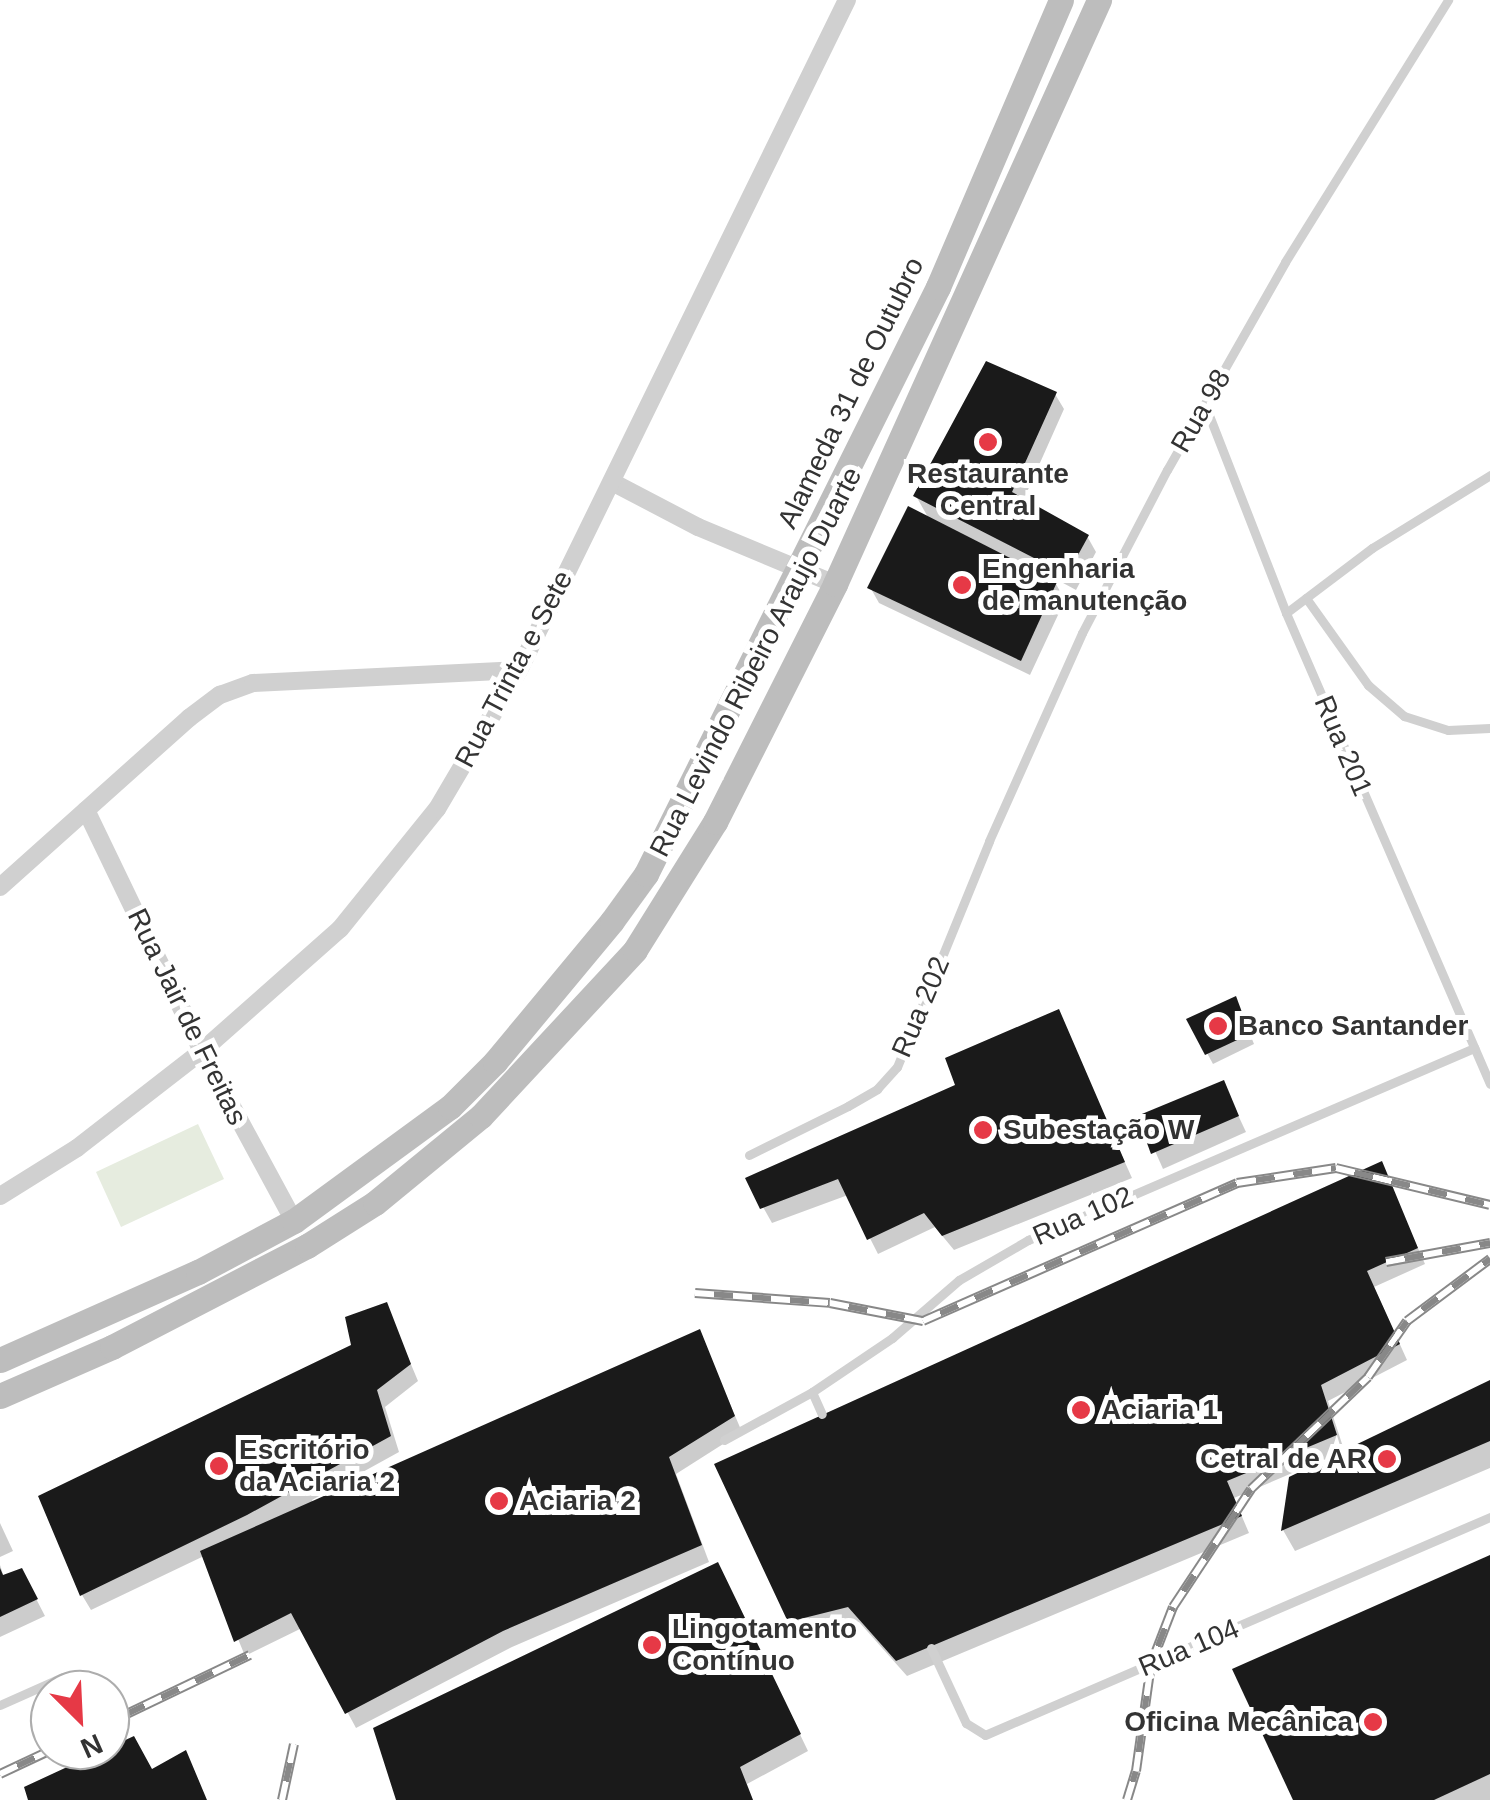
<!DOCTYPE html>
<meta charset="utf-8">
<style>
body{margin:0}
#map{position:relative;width:1490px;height:1800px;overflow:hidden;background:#fff;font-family:Helvetica,sans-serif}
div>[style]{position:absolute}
.green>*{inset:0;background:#e6ecdf}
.shadow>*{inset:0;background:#0003}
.building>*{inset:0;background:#1a1a1a}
.lane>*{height:9px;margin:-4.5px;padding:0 4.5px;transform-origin:4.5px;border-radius:4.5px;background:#d0d0d0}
.street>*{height:18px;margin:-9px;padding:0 9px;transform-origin:9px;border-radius:9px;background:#d0d0d0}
.secondary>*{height:25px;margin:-12.5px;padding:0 12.5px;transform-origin:12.5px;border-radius:12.5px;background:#bdbdbd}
.rail>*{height:10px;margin-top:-5px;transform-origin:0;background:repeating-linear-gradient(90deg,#fff 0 19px,#888 0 38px);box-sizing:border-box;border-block:2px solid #888}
.dots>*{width:28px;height:28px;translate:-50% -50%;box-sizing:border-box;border:5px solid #fff;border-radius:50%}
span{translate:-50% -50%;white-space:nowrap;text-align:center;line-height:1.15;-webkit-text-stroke:10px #fff;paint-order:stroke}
.street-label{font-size:28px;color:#333}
.poi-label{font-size:28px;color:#333;font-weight:700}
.left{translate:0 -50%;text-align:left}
.right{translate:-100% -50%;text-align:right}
.north{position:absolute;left:30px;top:1670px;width:100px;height:100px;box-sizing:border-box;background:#fff;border:2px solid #adadad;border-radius:50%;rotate:156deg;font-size:28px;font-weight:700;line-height:40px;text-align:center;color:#333}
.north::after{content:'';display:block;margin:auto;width:35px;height:45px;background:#e63946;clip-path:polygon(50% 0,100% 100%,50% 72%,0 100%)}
</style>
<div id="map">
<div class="green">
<i style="clip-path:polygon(198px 1124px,224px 1179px,121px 1227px,96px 1172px)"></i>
</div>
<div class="shadow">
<i style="clip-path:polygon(1055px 394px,1064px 409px,1023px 501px,1087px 536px,1096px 552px,1076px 590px,1052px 577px,1065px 600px,1030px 675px,879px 603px,870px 587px,929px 519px,916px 496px)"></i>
<i style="clip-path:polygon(1240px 1009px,1254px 1044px,1213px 1064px,1189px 1020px)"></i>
<i style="clip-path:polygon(1058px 1013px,1132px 1178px,954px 1250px,935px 1227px,878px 1254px,848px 1195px,772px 1223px,763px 1207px,958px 1086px)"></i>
<i style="clip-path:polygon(1223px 1083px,1246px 1132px,1163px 1169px,1140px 1117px)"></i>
<i style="clip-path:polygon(1381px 1164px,1425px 1264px,1374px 1287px,1407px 1360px,1328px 1401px,1345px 1453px,1490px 1383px,1490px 1468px,1295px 1551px,1283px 1530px,1292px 1479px,1306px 1472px,1304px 1468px,1234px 1498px,1249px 1533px,907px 1676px,859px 1622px,799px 1637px,790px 1621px)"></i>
<i style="clip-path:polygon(386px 1305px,418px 1381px,385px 1407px,399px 1452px,312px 1500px,314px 1504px,699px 1332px,742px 1432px,676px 1474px,709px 1562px,512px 1647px,356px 1728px,302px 1628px,245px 1656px,204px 1556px,91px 1610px,82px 1595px,354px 1346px)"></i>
<i style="clip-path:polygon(0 1523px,13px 1551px,0 1557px)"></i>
<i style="clip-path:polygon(1490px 1557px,1490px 1800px,1295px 1800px)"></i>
<i style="clip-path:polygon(0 1565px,4px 1577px,30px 1587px,45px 1616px,0 1637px)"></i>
<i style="clip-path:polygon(726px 1581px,808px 1751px,747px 1784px,753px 1800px,398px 1800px)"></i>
</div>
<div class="building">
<i style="clip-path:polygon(986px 361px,1057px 392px,1012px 492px,1089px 535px,1067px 575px,913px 496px)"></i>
<i style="clip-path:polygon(908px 506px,1057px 582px,1021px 661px,867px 588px)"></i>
<i style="clip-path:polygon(1236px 996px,1250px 1034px,1205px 1055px,1186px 1019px)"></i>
<i style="clip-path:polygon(1059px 1009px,1125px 1162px,942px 1236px,924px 1213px,867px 1240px,838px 1179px,760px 1209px,745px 1178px,955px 1085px,945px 1058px)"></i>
<i style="clip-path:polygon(1224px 1080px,1239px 1116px,1151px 1154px,1137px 1116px)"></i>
<i style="clip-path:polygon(1382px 1161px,1418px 1248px,1367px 1271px,1400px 1344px,1321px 1385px,1337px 1435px,1227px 1481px,1242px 1516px,896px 1661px,848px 1607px,788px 1622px,714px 1464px)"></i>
<i style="clip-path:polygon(387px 1302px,411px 1364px,377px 1390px,391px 1436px,247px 1515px,80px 1596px,38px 1496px,351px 1345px,345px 1317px)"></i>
<i style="clip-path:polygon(700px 1329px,735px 1416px,669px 1457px,702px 1545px,503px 1631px,345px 1714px,291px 1613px,234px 1642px,200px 1551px)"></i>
<i style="clip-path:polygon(1490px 1380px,1490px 1441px,1281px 1531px,1289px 1477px)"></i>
<i style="clip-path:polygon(1490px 1555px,1490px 1774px,1434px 1800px,1293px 1800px,1232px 1669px)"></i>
<i style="clip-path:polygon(718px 1562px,801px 1734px,740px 1767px,753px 1800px,396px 1800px,373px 1728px)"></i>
<i style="clip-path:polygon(0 1568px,3px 1575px,22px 1568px,38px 1599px,0 1617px)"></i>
<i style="clip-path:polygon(134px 1736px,152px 1769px,186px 1750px,207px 1800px,28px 1800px,24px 1787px)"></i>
</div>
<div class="lane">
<i style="left:1205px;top:405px;width:223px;rotate:68.7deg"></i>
<i style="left:1286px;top:613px;width:513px;rotate:66.58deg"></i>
<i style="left:1306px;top:598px;width:107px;rotate:54.5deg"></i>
<i style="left:1368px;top:685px;width:48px;rotate:40.7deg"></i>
<i style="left:1404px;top:716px;width:46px;rotate:17.7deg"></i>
<i style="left:1448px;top:730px;width:42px;rotate:-2.7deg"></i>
<i style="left:1286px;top:613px;width:108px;rotate:-37.1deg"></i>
<i style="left:1372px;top:548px;width:139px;rotate:-31.7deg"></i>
<i style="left:749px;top:1155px;width:110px;rotate:-26.3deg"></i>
<i style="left:848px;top:1106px;width:34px;rotate:-30deg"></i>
<i style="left:877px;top:1089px;width:30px;rotate:-48deg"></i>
<i style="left:897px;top:1067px;width:244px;rotate:-67.8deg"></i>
<i style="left:989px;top:841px;width:228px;rotate:-65.9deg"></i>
<i style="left:1082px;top:633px;width:184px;rotate:-62.5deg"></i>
<i style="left:1167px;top:470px;width:239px;rotate:-60.4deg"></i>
<i style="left:1285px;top:262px;width:309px;rotate:-58.1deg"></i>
<i style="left:812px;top:1392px;width:24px;rotate:66deg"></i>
<i style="left:724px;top:1440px;width:100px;rotate:-28.6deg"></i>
<i style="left:812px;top:1392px;width:97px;rotate:-34deg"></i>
<i style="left:892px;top:1338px;width:89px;rotate:-40.9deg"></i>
<i style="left:959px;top:1280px;width:80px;rotate:-30.1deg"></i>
<i style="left:1028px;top:1240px;width:486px;rotate:-23.3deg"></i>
<i style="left:931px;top:1648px;width:83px;rotate:65deg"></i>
<i style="left:966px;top:1723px;width:22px;rotate:32deg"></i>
<i style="left:985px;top:1735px;width:550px;rotate:-23.35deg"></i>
<i style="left:0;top:1705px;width:69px;rotate:-24deg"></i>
</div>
<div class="street">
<i style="left:612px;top:482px;width:97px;rotate:27.6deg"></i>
<i style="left:698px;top:527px;width:148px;rotate:22.6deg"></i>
<i style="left:86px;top:810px;width:267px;rotate:64.3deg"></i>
<i style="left:202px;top:1051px;width:193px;rotate:61.6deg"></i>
<i style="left:0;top:887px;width:254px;rotate:-41.8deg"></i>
<i style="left:189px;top:718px;width:39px;rotate:-37deg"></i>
<i style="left:220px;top:695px;width:35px;rotate:-20deg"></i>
<i style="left:253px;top:683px;width:266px;rotate:-2.8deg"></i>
<i style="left:0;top:1196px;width:91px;rotate:-31.9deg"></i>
<i style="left:77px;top:1148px;width:158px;rotate:-37.8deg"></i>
<i style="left:202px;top:1051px;width:184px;rotate:-41.5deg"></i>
<i style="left:340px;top:929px;width:154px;rotate:-51.1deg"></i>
<i style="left:437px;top:809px;width:161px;rotate:-59.5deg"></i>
<i style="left:519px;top:670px;width:746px;rotate:-63.92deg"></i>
</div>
<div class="secondary">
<i style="left:0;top:1360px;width:217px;rotate:-24deg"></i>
<i style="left:198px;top:1272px;width:109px;rotate:-28deg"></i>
<i style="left:294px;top:1221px;width:193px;rotate:-36.2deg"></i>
<i style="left:450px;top:1107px;width:64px;rotate:-45deg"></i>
<i style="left:495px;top:1062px;width:183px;rotate:-50.3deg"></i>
<i style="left:612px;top:921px;width:58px;rotate:-54.1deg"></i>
<i style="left:646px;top:874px;width:656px;rotate:-63.55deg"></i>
<i style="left:938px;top:287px;width:312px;rotate:-66.8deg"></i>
<i style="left:0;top:1396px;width:122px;rotate:-23.6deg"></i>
<i style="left:112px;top:1347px;width:220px;rotate:-27.4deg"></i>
<i style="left:307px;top:1246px;width:80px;rotate:-32.3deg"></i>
<i style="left:375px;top:1203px;width:137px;rotate:-39.4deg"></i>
<i style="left:481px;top:1116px;width:226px;rotate:-47.1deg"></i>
<i style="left:635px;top:950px;width:151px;rotate:-58deg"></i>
<i style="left:715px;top:822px;width:267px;rotate:-63.2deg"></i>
<i style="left:835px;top:584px;width:641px;rotate:-65.67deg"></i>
</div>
<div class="rail">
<i style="left:1386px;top:1262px;width:106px;rotate:-10.4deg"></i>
<i style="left:695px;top:1293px;width:135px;rotate:4.2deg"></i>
<i style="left:830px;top:1303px;width:95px;rotate:11deg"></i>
<i style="left:923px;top:1321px;width:343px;rotate:-23.7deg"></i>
<i style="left:1237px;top:1183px;width:100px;rotate:-8.6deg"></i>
<i style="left:1336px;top:1168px;width:158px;rotate:13.5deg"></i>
<i style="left:110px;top:1722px;width:155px;rotate:-25.6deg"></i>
<i style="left:0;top:1774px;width:56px;rotate:-25.2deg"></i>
<i style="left:282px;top:1800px;width:57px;rotate:-77.9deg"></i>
<i style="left:1127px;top:1800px;width:30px;rotate:-73deg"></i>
<i style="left:1136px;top:1771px;width:108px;rotate:-82deg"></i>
<i style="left:1151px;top:1664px;width:61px;rotate:-68.9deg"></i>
<i style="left:1173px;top:1607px;width:141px;rotate:-56.5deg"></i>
<i style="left:1251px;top:1489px;width:162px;rotate:-43.7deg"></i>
<i style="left:1368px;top:1377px;width:68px;rotate:-55.1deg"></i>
<i style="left:1407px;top:1321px;width:104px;rotate:-36.8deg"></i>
</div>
<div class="dots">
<i style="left:988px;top:442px;background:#e63946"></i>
<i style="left:962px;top:585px;background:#e63946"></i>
<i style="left:1218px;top:1026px;background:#e63946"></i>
<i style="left:983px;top:1130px;background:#e63946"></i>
<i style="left:1081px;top:1410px;background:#e63946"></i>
<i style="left:1387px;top:1459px;background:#e63946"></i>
<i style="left:219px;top:1466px;background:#e63946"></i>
<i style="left:499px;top:1501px;background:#e63946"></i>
<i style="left:652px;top:1645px;background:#e63946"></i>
<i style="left:1373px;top:1722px;background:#e63946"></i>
</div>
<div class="street-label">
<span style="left:851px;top:393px;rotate:-64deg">Alameda 31 de Outubro</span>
<span style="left:1201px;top:411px;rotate:-60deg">Rua 98</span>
<span style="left:756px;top:662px;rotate:-63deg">Rua Levindo Ribeiro Araujo Duarte</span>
<span style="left:514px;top:669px;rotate:-62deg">Rua Trinta e Sete</span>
<span style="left:1343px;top:746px;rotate:67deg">Rua 201</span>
<span style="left:921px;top:1007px;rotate:-67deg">Rua 202</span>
<span style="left:187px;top:1017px;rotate:64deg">Rua Jair de Freitas</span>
<span style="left:1083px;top:1216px;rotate:-24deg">Rua 102</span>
<span style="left:1189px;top:1648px;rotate:-23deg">Rua 104</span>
</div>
<div class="poi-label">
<span style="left:988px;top:490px">Restaurante<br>Central</span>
<span class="left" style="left:982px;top:585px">Engenharia<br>de manutenção</span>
<span class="left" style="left:1238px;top:1026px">Banco Santander</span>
<span class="left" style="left:1003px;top:1130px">Subestação W</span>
<span class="left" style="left:1101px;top:1410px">Aciaria 1</span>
<span class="left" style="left:239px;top:1466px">Escritório<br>da Aciaria 2</span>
<span class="right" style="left:1367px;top:1459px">Cetral de AR</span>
<span class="left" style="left:519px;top:1501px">Aciaria 2</span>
<span class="left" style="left:672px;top:1645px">Lingotamento<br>Contínuo</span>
<span class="right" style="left:1353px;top:1722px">Oficina Mecânica</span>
</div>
<div class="north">N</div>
</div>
